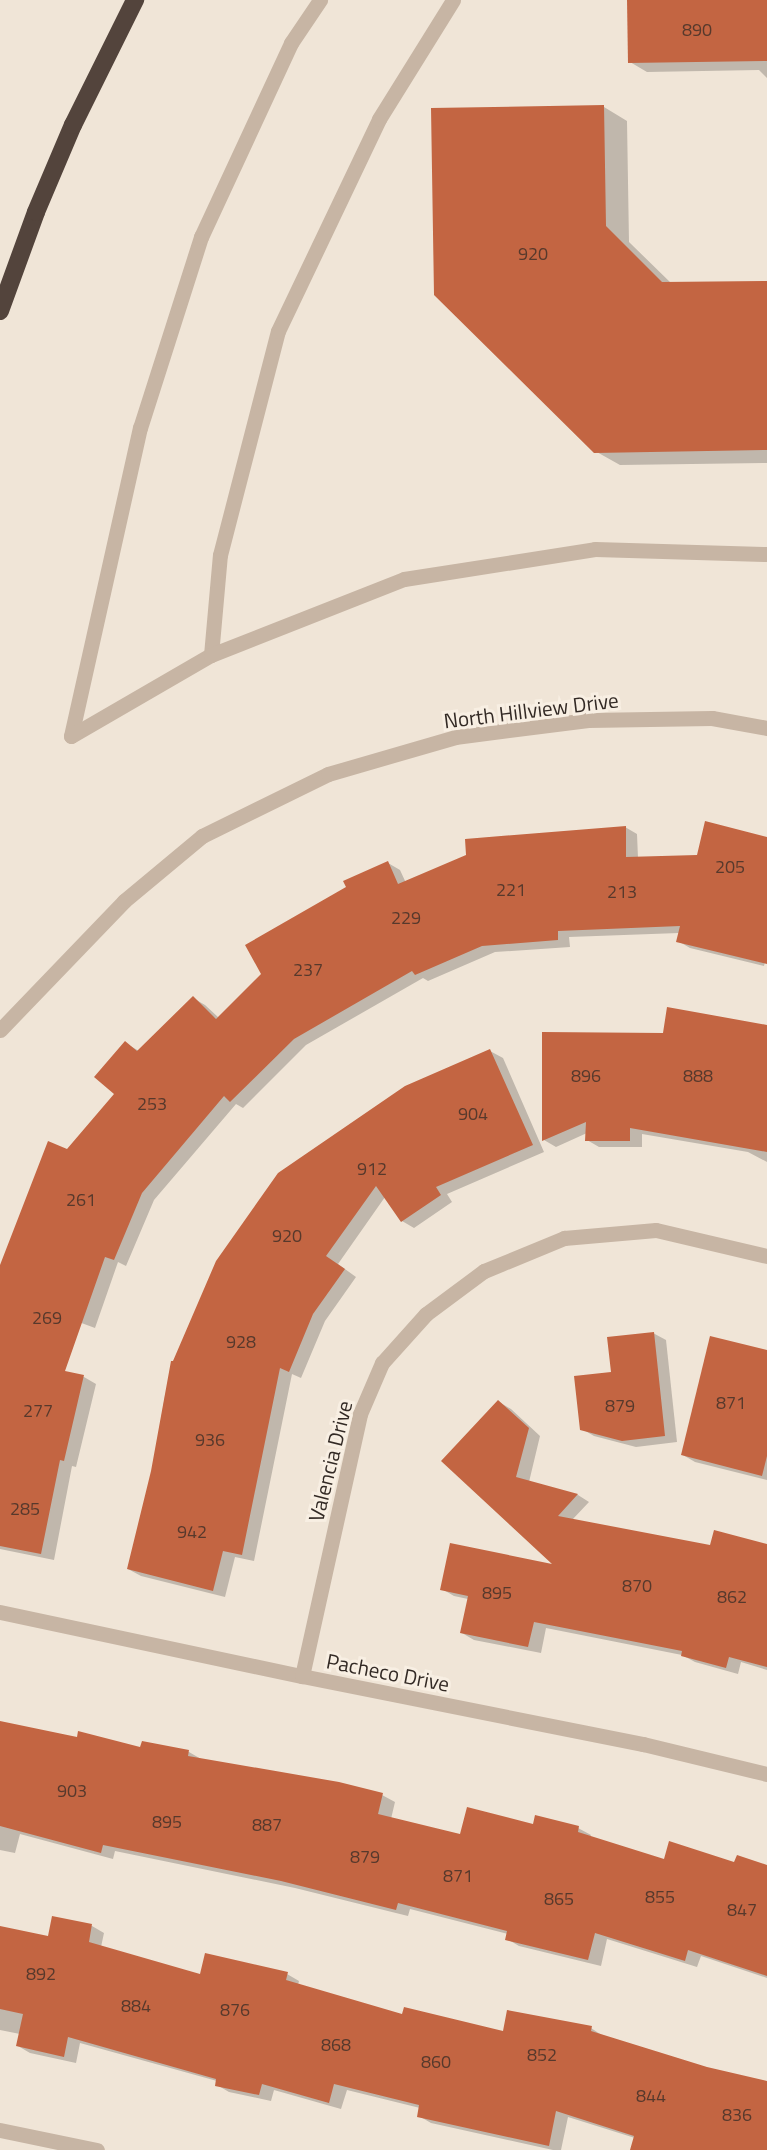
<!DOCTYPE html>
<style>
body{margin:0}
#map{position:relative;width:767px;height:2150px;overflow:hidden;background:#f0e5d7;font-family:"Titillium Web",sans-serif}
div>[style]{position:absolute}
.shadow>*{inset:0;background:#0003}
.building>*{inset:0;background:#c36542}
.minor>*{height:15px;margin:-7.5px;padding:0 7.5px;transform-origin:7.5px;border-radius:7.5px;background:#c7b5a4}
.highway>*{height:18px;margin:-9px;padding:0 9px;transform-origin:9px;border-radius:9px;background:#53443c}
span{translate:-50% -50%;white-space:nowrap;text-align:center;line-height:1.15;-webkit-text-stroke:6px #f8efe3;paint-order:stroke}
.number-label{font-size:18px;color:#57392c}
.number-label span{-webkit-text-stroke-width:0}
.street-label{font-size:21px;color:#332a25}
</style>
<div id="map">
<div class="shadow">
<i style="clip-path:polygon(629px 0,767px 0,767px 78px,759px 70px,647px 72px,630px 62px)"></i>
<i style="clip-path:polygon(604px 107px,627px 121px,629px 242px,672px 284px,767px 283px,767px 463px,620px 465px,595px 451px)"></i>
<i style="clip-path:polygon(625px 827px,637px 834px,638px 858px,698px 856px,767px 838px,767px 953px,764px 966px,690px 948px,678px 941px,679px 933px,569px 937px,570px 947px,495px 952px,428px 981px,423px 978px,306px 1045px,243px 1108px,236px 1104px,154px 1200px,126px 1266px,118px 1262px,95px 1328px,0 1293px,0 1269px,49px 1143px,68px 1151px,117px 1094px,125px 1043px,139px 1051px,193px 998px,205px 1005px,219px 1018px,388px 863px,400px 870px,406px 883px)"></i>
<i style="clip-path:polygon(767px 1027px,767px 1162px,748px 1152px,642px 1134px,642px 1147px,599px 1147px,587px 1140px,587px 1133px,556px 1147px,544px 1140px,664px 1034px)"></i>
<i style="clip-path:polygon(490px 1051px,503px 1058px,544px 1152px,447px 1194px,452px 1202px,414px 1228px,402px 1221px,385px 1197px,338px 1264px,356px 1277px,325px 1321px,301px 1378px,292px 1374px,254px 1561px,235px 1557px,225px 1597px,141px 1576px,128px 1569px,152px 1472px,165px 1396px)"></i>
<i style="clip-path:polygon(653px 1333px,666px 1340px,677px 1442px,636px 1447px,594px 1436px,582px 1429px,613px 1374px)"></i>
<i style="clip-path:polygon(767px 1351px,767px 1480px,695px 1462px,683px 1455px)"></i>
<i style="clip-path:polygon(0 1357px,84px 1377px,96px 1384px,76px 1467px,72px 1466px,54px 1560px,0 1549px)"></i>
<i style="clip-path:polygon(499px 1402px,511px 1409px,540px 1436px,529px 1482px,578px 1495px,589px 1502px,572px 1520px,711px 1547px,767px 1546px,767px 1670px,741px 1662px,738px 1674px,695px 1662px,682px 1655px,546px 1628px,541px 1653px,474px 1640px,462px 1633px,468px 1599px,454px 1596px,442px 1589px,557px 1566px,443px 1461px)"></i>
<i style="clip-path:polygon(0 1723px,78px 1739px,141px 1748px,143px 1742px,189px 1752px,201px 1759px,382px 1795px,395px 1802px,391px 1819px,461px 1836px,534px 1825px,578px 1828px,591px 1835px,590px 1837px,665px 1861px,767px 1867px,767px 1978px,701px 1956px,697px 1967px,607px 1939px,601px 1966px,519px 1946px,507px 1939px,508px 1934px,410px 1909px,408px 1916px,295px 1888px,115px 1851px,113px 1859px,20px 1834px,15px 1853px,0 1850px)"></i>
<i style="clip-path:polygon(53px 1917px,92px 1926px,104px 1933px,101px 1947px,201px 1975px,287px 1974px,299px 1981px,298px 1985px,403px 2016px,504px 2033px,591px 2028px,603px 2036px,706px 2069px,767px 2082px,767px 2150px,632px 2150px,635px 2138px,568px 2117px,561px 2150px,553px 2150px,431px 2123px,419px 2116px,420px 2108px,347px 2090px,341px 2109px,274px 2090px,271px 2101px,229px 2092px,217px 2085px,217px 2081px,80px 2043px,76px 2063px,30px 2053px,18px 2046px,20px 2034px,0 2030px,0 1933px,49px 1938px)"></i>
</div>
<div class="building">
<i style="clip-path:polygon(627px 0,767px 0,767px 61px,628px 63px)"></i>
<i style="clip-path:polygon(604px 105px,606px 226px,662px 282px,767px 281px,767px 450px,594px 453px,434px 295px,431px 108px)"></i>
<i style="clip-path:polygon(705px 821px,767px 837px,767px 964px,676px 942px,680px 926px,558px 931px,558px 940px,482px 946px,415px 975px,412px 971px,294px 1039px,230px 1102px,224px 1096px,142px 1193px,114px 1260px,105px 1257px,65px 1371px,84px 1375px,64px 1461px,60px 1460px,41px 1554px,0 1546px,0 1265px,48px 1141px,67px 1149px,114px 1094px,94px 1077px,125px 1041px,137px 1051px,193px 996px,216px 1019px,261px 974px,245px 945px,346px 887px,343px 881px,388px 861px,398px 884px,466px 855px,465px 839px,626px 826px,626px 857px,697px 855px)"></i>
<i style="clip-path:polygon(667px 1007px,767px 1025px,767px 1152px,630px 1128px,630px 1141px,585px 1141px,586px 1122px,542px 1141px,542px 1032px,663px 1033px)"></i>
<i style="clip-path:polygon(490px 1049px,533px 1145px,436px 1187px,441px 1195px,401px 1222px,376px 1186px,326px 1256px,345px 1269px,313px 1314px,289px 1372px,280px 1368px,242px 1555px,223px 1551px,213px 1591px,127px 1569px,151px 1471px,171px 1361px,173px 1361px,216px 1261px,278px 1173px,405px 1086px)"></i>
<i style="clip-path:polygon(654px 1332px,665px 1436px,622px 1441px,580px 1430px,574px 1376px,611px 1372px,607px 1337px)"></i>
<i style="clip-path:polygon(710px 1336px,767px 1350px,767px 1456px,762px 1476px,681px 1455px)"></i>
<i style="clip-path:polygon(498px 1400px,529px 1428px,516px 1477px,578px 1494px,558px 1516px,710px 1545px,714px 1530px,767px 1544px,767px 1667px,729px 1657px,726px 1668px,681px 1656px,682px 1651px,534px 1622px,528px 1647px,460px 1633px,468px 1596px,440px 1590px,450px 1543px,552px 1564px,441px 1461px)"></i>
<i style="clip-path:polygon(0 1721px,77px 1737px,78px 1731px,140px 1747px,142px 1741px,189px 1750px,188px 1756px,339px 1782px,383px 1793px,378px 1814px,460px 1834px,467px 1807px,533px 1824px,535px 1815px,579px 1826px,578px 1832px,664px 1859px,669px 1841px,734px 1862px,737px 1855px,767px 1865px,767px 1976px,688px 1950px,685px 1961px,595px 1933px,588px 1960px,505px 1940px,507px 1931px,398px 1903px,396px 1910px,281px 1881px,103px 1845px,101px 1853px,0 1826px)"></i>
<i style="clip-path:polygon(52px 1916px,92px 1924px,89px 1942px,200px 1974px,205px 1953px,288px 1972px,286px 1980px,402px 2014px,404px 2007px,503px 2031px,507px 2010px,592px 2026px,591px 2031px,707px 2067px,767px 2081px,767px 2150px,630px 2150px,634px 2136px,556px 2111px,549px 2146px,417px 2117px,419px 2105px,334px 2084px,329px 2103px,262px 2084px,259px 2095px,215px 2086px,216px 2079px,68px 2037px,64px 2057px,16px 2046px,23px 2014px,0 2009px,0 1926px,48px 1936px)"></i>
</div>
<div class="minor">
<i style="left:211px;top:655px;width:100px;rotate:-84.9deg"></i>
<i style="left:220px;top:555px;width:231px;rotate:-75.5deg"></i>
<i style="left:278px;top:331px;width:235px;rotate:-64.5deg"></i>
<i style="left:379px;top:119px;width:140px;rotate:-58.1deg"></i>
<i style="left:71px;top:736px;width:316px;rotate:-77.4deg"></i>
<i style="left:140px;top:428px;width:201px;rotate:-72.3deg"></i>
<i style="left:201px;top:237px;width:214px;rotate:-65.1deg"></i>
<i style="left:291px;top:43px;width:52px;rotate:-56deg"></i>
<i style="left:71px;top:736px;width:162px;rotate:-30.1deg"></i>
<i style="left:211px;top:655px;width:207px;rotate:-21.5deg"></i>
<i style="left:404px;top:579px;width:193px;rotate:-8.9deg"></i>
<i style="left:595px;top:549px;width:172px;rotate:1.7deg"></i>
<i style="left:0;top:1030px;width:179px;rotate:-46.1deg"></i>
<i style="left:124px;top:901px;width:102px;rotate:-39.8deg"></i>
<i style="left:202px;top:836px;width:140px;rotate:-26.2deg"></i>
<i style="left:328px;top:774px;width:132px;rotate:-16.2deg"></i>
<i style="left:455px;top:737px;width:134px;rotate:-7.3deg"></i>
<i style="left:588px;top:720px;width:124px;rotate:-0.9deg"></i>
<i style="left:712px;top:718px;width:56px;rotate:10.3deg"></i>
<i style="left:0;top:1612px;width:309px;rotate:12deg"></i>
<i style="left:302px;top:1676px;width:348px;rotate:11.3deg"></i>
<i style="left:643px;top:1744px;width:128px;rotate:13.6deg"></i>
<i style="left:302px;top:1676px;width:268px;rotate:-77.5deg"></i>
<i style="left:360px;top:1414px;width:56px;rotate:-66.7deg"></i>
<i style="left:382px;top:1363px;width:66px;rotate:-48.1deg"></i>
<i style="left:426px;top:1314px;width:72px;rotate:-36.6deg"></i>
<i style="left:484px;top:1271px;width:87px;rotate:-22.4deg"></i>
<i style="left:564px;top:1238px;width:92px;rotate:-5deg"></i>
<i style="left:656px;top:1230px;width:114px;rotate:13.2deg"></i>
<i style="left:0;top:2130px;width:99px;rotate:11.7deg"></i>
</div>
<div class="highway">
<i style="left:0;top:311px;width:105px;rotate:-70deg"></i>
<i style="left:36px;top:212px;width:95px;rotate:-67deg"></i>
<i style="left:73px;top:125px;width:140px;rotate:-63.6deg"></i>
</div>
<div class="number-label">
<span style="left:697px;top:30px">890</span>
<span style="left:533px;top:254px">920</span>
<span style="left:730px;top:867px">205</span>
<span style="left:511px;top:890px">221</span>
<span style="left:622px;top:892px">213</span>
<span style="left:406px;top:918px">229</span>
<span style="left:308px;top:970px">237</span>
<span style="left:586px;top:1076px">896</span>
<span style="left:698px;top:1076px">888</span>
<span style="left:152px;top:1104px">253</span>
<span style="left:473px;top:1114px">904</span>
<span style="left:372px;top:1169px">912</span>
<span style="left:81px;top:1200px">261</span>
<span style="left:287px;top:1236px">920</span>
<span style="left:47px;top:1318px">269</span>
<span style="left:241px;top:1342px">928</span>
<span style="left:731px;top:1403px">871</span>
<span style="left:620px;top:1406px">879</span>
<span style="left:38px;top:1411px">277</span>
<span style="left:210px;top:1440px">936</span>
<span style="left:25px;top:1509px">285</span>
<span style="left:192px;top:1532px">942</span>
<span style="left:637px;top:1586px">870</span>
<span style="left:497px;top:1593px">895</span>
<span style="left:732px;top:1597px">862</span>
<span style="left:72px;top:1791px">903</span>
<span style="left:167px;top:1822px">895</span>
<span style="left:267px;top:1825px">887</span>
<span style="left:365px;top:1857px">879</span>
<span style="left:458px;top:1876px">871</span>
<span style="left:660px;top:1897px">855</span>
<span style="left:559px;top:1899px">865</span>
<span style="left:742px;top:1910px">847</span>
<span style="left:41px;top:1974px">892</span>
<span style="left:136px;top:2006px">884</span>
<span style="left:235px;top:2010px">876</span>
<span style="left:336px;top:2045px">868</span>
<span style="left:542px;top:2055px">852</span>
<span style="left:436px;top:2062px">860</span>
<span style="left:651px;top:2096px">844</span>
<span style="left:737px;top:2115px">836</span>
</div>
<div class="street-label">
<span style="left:531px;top:710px;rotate:-7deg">North Hillview Drive</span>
<span style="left:330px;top:1461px;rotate:-76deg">Valencia Drive</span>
<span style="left:388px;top:1672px;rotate:11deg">Pacheco Drive</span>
</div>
</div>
